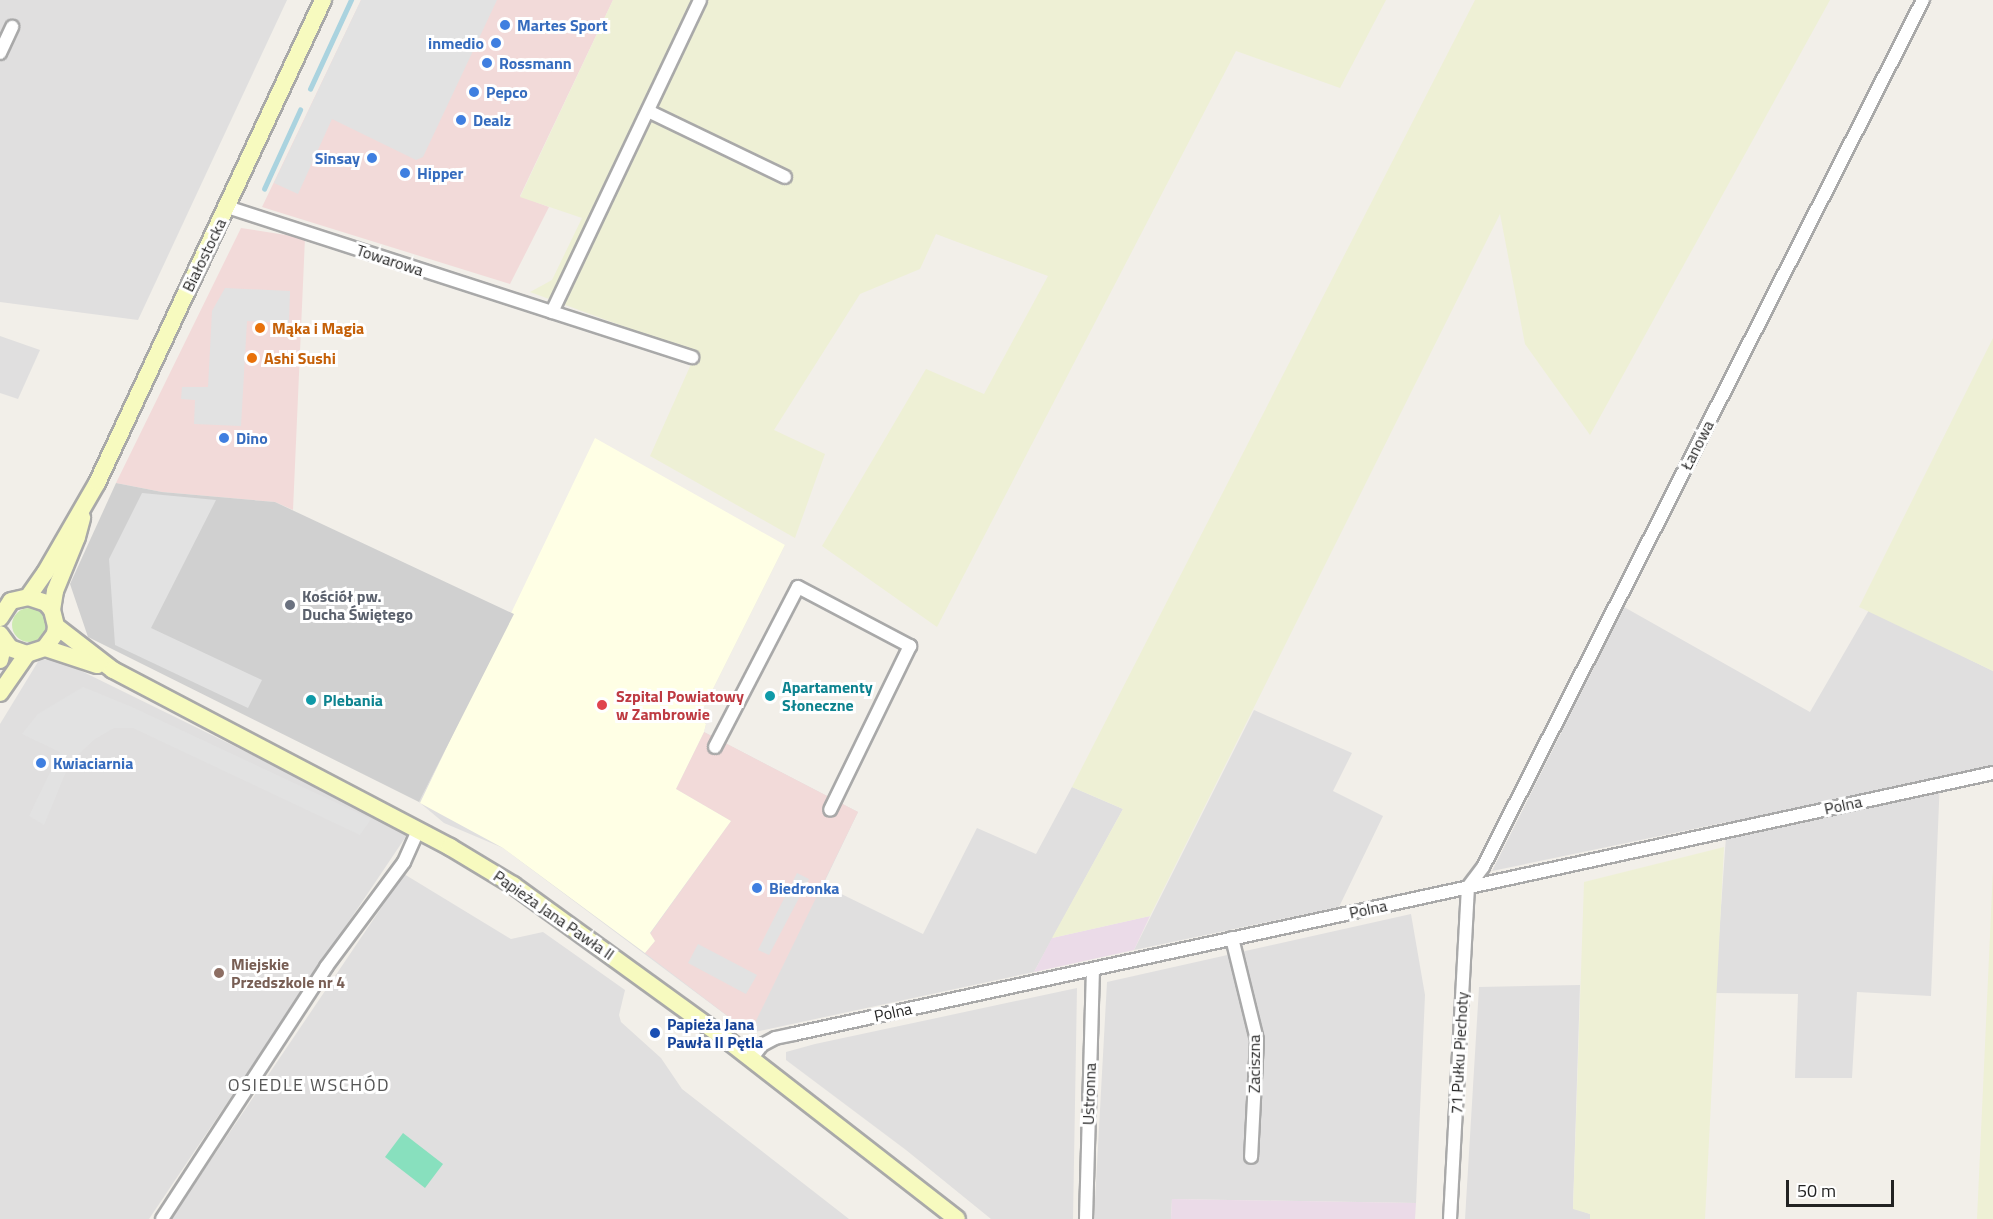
<!DOCTYPE html>
<meta charset="utf-8">
<style>
body{margin:0}
#map{position:relative;width:1993px;height:1219px;overflow:hidden;background:#f2efe9;font-family:"Titillium Web",sans-serif}
div>[style]{position:absolute}
.residential>*{inset:0;background:#e0dfdf}
.commercial>*{inset:0;background:#f2dad9}
.industrial>*{inset:0;background:#ebdbe8}
.education>*{inset:0;background:#ffffe5}
.religious>*{inset:0;background:#d0d0d0}
.farmland>*{inset:0;background:#eef0d5}
.grass>*{inset:0;background:#cdebb0}
.round{border-radius:50%}
.pitch>*{inset:0;background:#88e0be}
.parking>*{inset:0;background:#e2e2e2}
.stream>*{height:4.5px;margin:-2.25px;padding:0 2.25px;transform-origin:2.25px;border-radius:2.25px;background:#aad3df}
.roads{filter:drop-shadow(2px 0 #a9a9a9) drop-shadow(-2px 0 #a9a9a9) drop-shadow(0 2px #a9a9a9) drop-shadow(0 -2px #a9a9a9)}
.street>*{height:12px;margin:-6px;padding:0 6px;transform-origin:6px;border-radius:6px;background:#fff}
.secondary>*{height:16px;margin:-8px;padding:0 8px;transform-origin:8px;border-radius:8px;background:#f7fabf}
.dots>*{width:16px;height:16px;translate:-50% -50%;box-sizing:border-box;border:3px solid #fff;border-radius:50%}
span{translate:-50% -50%;white-space:nowrap;text-align:center;line-height:1.15;-webkit-text-stroke:6px #fff;paint-order:stroke}
.shop-label{font-size:16px;color:#366cbe;font-weight:700}
.left{translate:0 -50%;text-align:left}
.right{translate:-100% -50%;text-align:right}
.street-label{font-size:16px;color:#222}
.food-label{font-size:16px;color:#c56008;font-weight:700}
.worship-label{font-size:16px;color:#5b616d;font-weight:700}
.culture-label{font-size:16px;color:#0d838f;font-weight:700}
.health-label{font-size:16px;color:#be3a42;font-weight:700}
.education-label{font-size:16px;color:#785e54;font-weight:700}
.transit-label{font-size:16px;color:#164399;font-weight:700}
.neighbourhood-label{font-size:18px;color:#555;letter-spacing:1.5px}
.scale{position:absolute;left:1786px;top:1180px;width:108px;height:27px;box-sizing:border-box;border:3px solid #222;border-top:0;padding-left:8px;font-size:18px;line-height:21px;white-space:nowrap;color:#222;-webkit-text-stroke:4px #fff;paint-order:stroke}
</style>
<div id="map">
<div class="residential">
<i style="clip-path:polygon(0 0,287px 0,138px 320px,0 302px)"></i>
<i style="clip-path:polygon(0 336px,40px 350px,18px 399px,0 393px)"></i>
<i style="clip-path:polygon(785px 545px,699px 717px,706px 724px,704px 732px,858px 812px,823px 885px,923px 934px,977px 828px,1036px 854px,1072px 787px,1123px 809px,1034px 972px,750px 1033px,503px 848px,444px 823px,419px 802px,514px 614px)"></i>
<i style="clip-path:polygon(1624px 607px,1810px 712px,1869px 610px,1993px 671px,1993px 766px,1940px 779px,1931px 996px,1857px 992px,1852px 1078px,1795px 1078px,1798px 994px,1715px 993px,1727px 822px,1492px 871px)"></i>
<i style="clip-path:polygon(57px 659px,409px 832px,149px 1219px,0 1219px,0 724px,39px 660px)"></i>
<i style="clip-path:polygon(1254px 710px,1352px 753px,1333px 791px,1383px 816px,1339px 907px,1134px 950px)"></i>
<i style="clip-path:polygon(404px 874px,511px 939px,543px 932px,625px 990px,619px 1015px,621px 1022px,661px 1058px,682px 1089px,849px 1219px,171px 1219px)"></i>
<i style="clip-path:polygon(1411px 914px,1425px 995px,1416px 1203px,1172px 1199px,1171px 1219px,1094px 1219px,1107px 982px)"></i>
<i style="clip-path:polygon(1580px 985px,1573px 1208px,1590px 1214px,1590px 1219px,1465px 1219px,1479px 987px)"></i>
<i style="clip-path:polygon(1077px 988px,1073px 1219px,991px 1219px,906px 1150px,786px 1060px,786px 1052px,815px 1044px)"></i>
</div>
<div class="commercial">
<i style="clip-path:polygon(361px 0,613px 0,520px 196px,549px 207px,510px 284px,262px 207px)"></i>
<i style="clip-path:polygon(241px 228px,305px 238px,293px 510px,275px 502px,162px 492px,116px 483px)"></i>
<i style="clip-path:polygon(704px 732px,858px 812px,750px 1033px,645px 953px,655px 941px,650px 934px,731px 821px,676px 789px)"></i>
</div>
<div class="industrial">
<i style="clip-path:polygon(1150px 916px,1134px 950px,1034px 972px,1052px 938px)"></i>
<i style="clip-path:polygon(1172px 1199px,1416px 1203px,1415px 1219px,1171px 1219px)"></i>
</div>
<div class="education">
<i style="clip-path:polygon(595px 438px,785px 545px,699px 717px,706px 724px,704px 732px,676px 789px,731px 821px,650px 933px,655px 941px,645px 953px,503px 848px,420px 803px)"></i>
</div>
<div class="religious">
<i style="clip-path:polygon(116px 483px,162px 492px,275px 502px,514px 614px,419px 802px,88px 637px,70px 584px)"></i>
</div>
<div class="farmland">
<i style="clip-path:polygon(613px 0,1386px 0,1340px 88px,1236px 51px,937px 627px,822px 546px,926px 369px,984px 394px,1048px 276px,936px 234px,920px 269px,860px 294px,774px 430px,825px 454px,795px 538px,650px 456px,696px 353px,530px 292px,552px 280px,582px 218px,520px 197px)"></i>
<i style="clip-path:polygon(1475px 0,1830px 0,1590px 435px,1525px 344px,1500px 214px,1150px 916px,1052px 938px,1123px 809px,1072px 787px)"></i>
<i style="clip-path:polygon(1993px 338px,1993px 671px,1859px 607px)"></i>
<i style="clip-path:polygon(1724px 847px,1705px 1219px,1590px 1219px,1590px 1214px,1573px 1209px,1584px 882px)"></i>
<i style="clip-path:polygon(1993px 870px,1993px 1219px,1977px 1219px)"></i>
</div>
<div class="grass">
<i class="round" style="left:12px;top:608px;width:34px;height:34px"></i>
</div>
<div class="pitch">
<i style="clip-path:polygon(403px 1133px,443px 1164px,425px 1188px,385px 1157px)"></i>
</div>
<div class="parking">
<i style="clip-path:polygon(361px 0,497px 0,423px 157px,416px 160px,332px 119px,298px 194px,274px 183px)"></i>
<i style="clip-path:polygon(225px 288px,290px 291px,289px 323px,247px 321px,241px 426px,194px 424px,195px 400px,181px 399px,182px 387px,208px 387px,212px 311px)"></i>
<i style="clip-path:polygon(142px 493px,216px 500px,151px 628px,262px 680px,248px 708px,115px 645px,109px 559px)"></i>
<i style="clip-path:polygon(83px 687px,132px 707px,371px 819px,360px 835px,133px 728px,114px 728px,95px 739px,70px 762px,44px 825px,29px 816px,60px 752px,22px 734px,38px 714px)"></i>
<i style="clip-path:polygon(797px 873px,809px 879px,769px 955px,758px 950px)"></i>
<i style="clip-path:polygon(698px 944px,757px 975px,746px 994px,688px 963px)"></i>
</div>
<div class="stream">
<i style="left:310px;top:89px;width:98px;rotate:-65.3deg"></i>
<i style="left:264px;top:189px;width:87px;rotate:-65.5deg"></i>
</div>
<div class="roads">
<div class="street">
<i style="left:0;top:53px;width:29px;rotate:-65deg"></i>
<i style="left:648px;top:111px;width:152px;rotate:25.7deg"></i>
<i style="left:227px;top:207px;width:489px;rotate:17.9deg"></i>
<i style="left:552px;top:312px;width:345px;rotate:-64.6deg"></i>
<i style="left:715px;top:747px;width:180px;rotate:-62.6deg"></i>
<i style="left:798px;top:587px;width:127px;rotate:27.8deg"></i>
<i style="left:910px;top:646px;width:182px;rotate:116deg"></i>
<i style="left:1468px;top:887px;width:25px;rotate:-53deg"></i>
<i style="left:1483px;top:867px;width:972px;rotate:-63.09deg"></i>
<i style="left:1232px;top:938px;width:105px;rotate:76.2deg"></i>
<i style="left:1257px;top:1040px;width:117px;rotate:92.9deg"></i>
<i style="left:751px;top:1059px;width:18px;rotate:-52deg"></i>
<i style="left:762px;top:1045px;width:15px;rotate:-28deg"></i>
<i style="left:775px;top:1038px;width:19px;rotate:-12deg"></i>
<i style="left:794px;top:1034px;width:1227px;rotate:-12.28deg"></i>
<i style="left:162px;top:1219px;width:301px;rotate:-56.9deg"></i>
<i style="left:326px;top:967px;width:131px;rotate:-53.4deg"></i>
<i style="left:404px;top:862px;width:35px;rotate:-66deg"></i>
<i style="left:1086px;top:1219px;width:250px;rotate:-88.4deg"></i>
<i style="left:1450px;top:1219px;width:332px;rotate:-86.9deg"></i>
</div>
<div class="secondary">
<i style="left:28px;top:597px;width:29px;rotate:-55deg"></i>
<i style="left:45px;top:573px;width:104px;rotate:-60deg"></i>
<i style="left:97px;top:483px;width:533px;rotate:-64.92deg"></i>
<i style="left:52px;top:610px;width:19px;rotate:-81deg"></i>
<i style="left:55px;top:591px;width:58px;rotate:-67.8deg"></i>
<i style="left:77px;top:537px;width:20px;rotate:-75deg"></i>
<i style="left:0;top:618px;width:20px;rotate:-57deg"></i>
<i style="left:11px;top:601px;width:17px;rotate:-13deg"></i>
<i style="left:28px;top:597px;width:19px;rotate:18deg"></i>
<i style="left:46px;top:603px;width:9px;rotate:49deg"></i>
<i style="left:52px;top:610px;width:16px;rotate:76deg"></i>
<i style="left:56px;top:626px;width:8px;rotate:97deg"></i>
<i style="left:55px;top:634px;width:17px;rotate:126deg"></i>
<i style="left:45px;top:648px;width:19px;rotate:162deg"></i>
<i style="left:27px;top:654px;width:18px;rotate:-161deg"></i>
<i style="left:10px;top:648px;width:17px;rotate:-126deg"></i>
<i style="left:56px;top:626px;width:72px;rotate:37.7deg"></i>
<i style="left:113px;top:670px;width:381px;rotate:27.7deg"></i>
<i style="left:450px;top:847px;width:74px;rotate:31.1deg"></i>
<i style="left:513px;top:885px;width:269px;rotate:35.9deg"></i>
<i style="left:731px;top:1043px;width:286px;rotate:37.9deg"></i>
<i style="left:45px;top:648px;width:55px;rotate:18.1deg"></i>
<i style="left:0;top:660px;width:18px;rotate:-77deg"></i>
<i style="left:0;top:693px;width:47px;rotate:-55.3deg"></i>
</div>
</div>
<div class="dots">
<i style="left:505px;top:25px;background:#3f7fe0"></i>
<i style="left:496px;top:43px;background:#3f7fe0"></i>
<i style="left:487px;top:63px;background:#3f7fe0"></i>
<i style="left:474px;top:92px;background:#3f7fe0"></i>
<i style="left:461px;top:120px;background:#3f7fe0"></i>
<i style="left:372px;top:158px;background:#3f7fe0"></i>
<i style="left:405px;top:173px;background:#3f7fe0"></i>
<i style="left:260px;top:328px;background:#e8710a"></i>
<i style="left:252px;top:358px;background:#e8710a"></i>
<i style="left:224px;top:438px;background:#3f7fe0"></i>
<i style="left:290px;top:605px;background:#6b7280"></i>
<i style="left:770px;top:696px;background:#0f9aa8"></i>
<i style="left:311px;top:700px;background:#0f9aa8"></i>
<i style="left:602px;top:705px;background:#e0444e"></i>
<i style="left:41px;top:763px;background:#3f7fe0"></i>
<i style="left:757px;top:888px;background:#3f7fe0"></i>
<i style="left:219px;top:973px;background:#8d6e63"></i>
<i style="left:655px;top:1033px;background:#1a4fb4"></i>
</div>
<div class="shop-label">
<span class="left" style="left:517px;top:25px">Martes Sport</span>
<span class="right" style="left:484px;top:43px">inmedio</span>
<span class="left" style="left:499px;top:63px">Rossmann</span>
<span class="left" style="left:486px;top:92px">Pepco</span>
<span class="left" style="left:473px;top:120px">Dealz</span>
<span class="right" style="left:360px;top:158px">Sinsay</span>
<span class="left" style="left:417px;top:173px">Hipper</span>
<span class="left" style="left:236px;top:438px">Dino</span>
<span class="left" style="left:53px;top:763px">Kwiaciarnia</span>
<span class="left" style="left:769px;top:888px">Biedronka</span>
</div>
<div class="street-label">
<span style="left:204px;top:255px;rotate:-64deg">Białostocka</span>
<span style="left:390px;top:260px;rotate:18deg">Towarowa</span>
<span style="left:1697px;top:445px;rotate:-63deg">Łanowa</span>
<span style="left:1843px;top:805px;rotate:-12deg">Polna</span>
<span style="left:1368px;top:909px;rotate:-12deg">Polna</span>
<span style="left:554px;top:915px;rotate:35deg">Papieża Jana Pawła II</span>
<span style="left:893px;top:1012px;rotate:-12deg">Polna</span>
<span style="left:1459px;top:1053px;rotate:-87deg">71 Pułku Piechoty</span>
<span style="left:1254px;top:1064px;rotate:-90deg">Zaciszna</span>
<span style="left:1089px;top:1094px;rotate:-88deg">Ustronna</span>
</div>
<div class="food-label">
<span class="left" style="left:272px;top:328px">Mąka i Magia</span>
<span class="left" style="left:264px;top:358px">Ashi Sushi</span>
</div>
<div class="worship-label">
<span class="left" style="left:302px;top:605px">Kościół pw.<br>Ducha Świętego</span>
</div>
<div class="culture-label">
<span class="left" style="left:782px;top:696px">Apartamenty<br>Słoneczne</span>
<span class="left" style="left:323px;top:700px">Plebania</span>
</div>
<div class="health-label">
<span class="left" style="left:616px;top:705px">Szpital Powiatowy<br>w Zambrowie</span>
</div>
<div class="education-label">
<span class="left" style="left:231px;top:973px">Miejskie<br>Przedszkole nr 4</span>
</div>
<div class="transit-label">
<span class="left" style="left:667px;top:1033px">Papieża Jana<br>Pawła II Pętla</span>
</div>
<div class="neighbourhood-label">
<span style="left:309px;top:1085px">OSIEDLE WSCHÓD</span>
</div>
<div class="scale">50 m</div>
</div>
